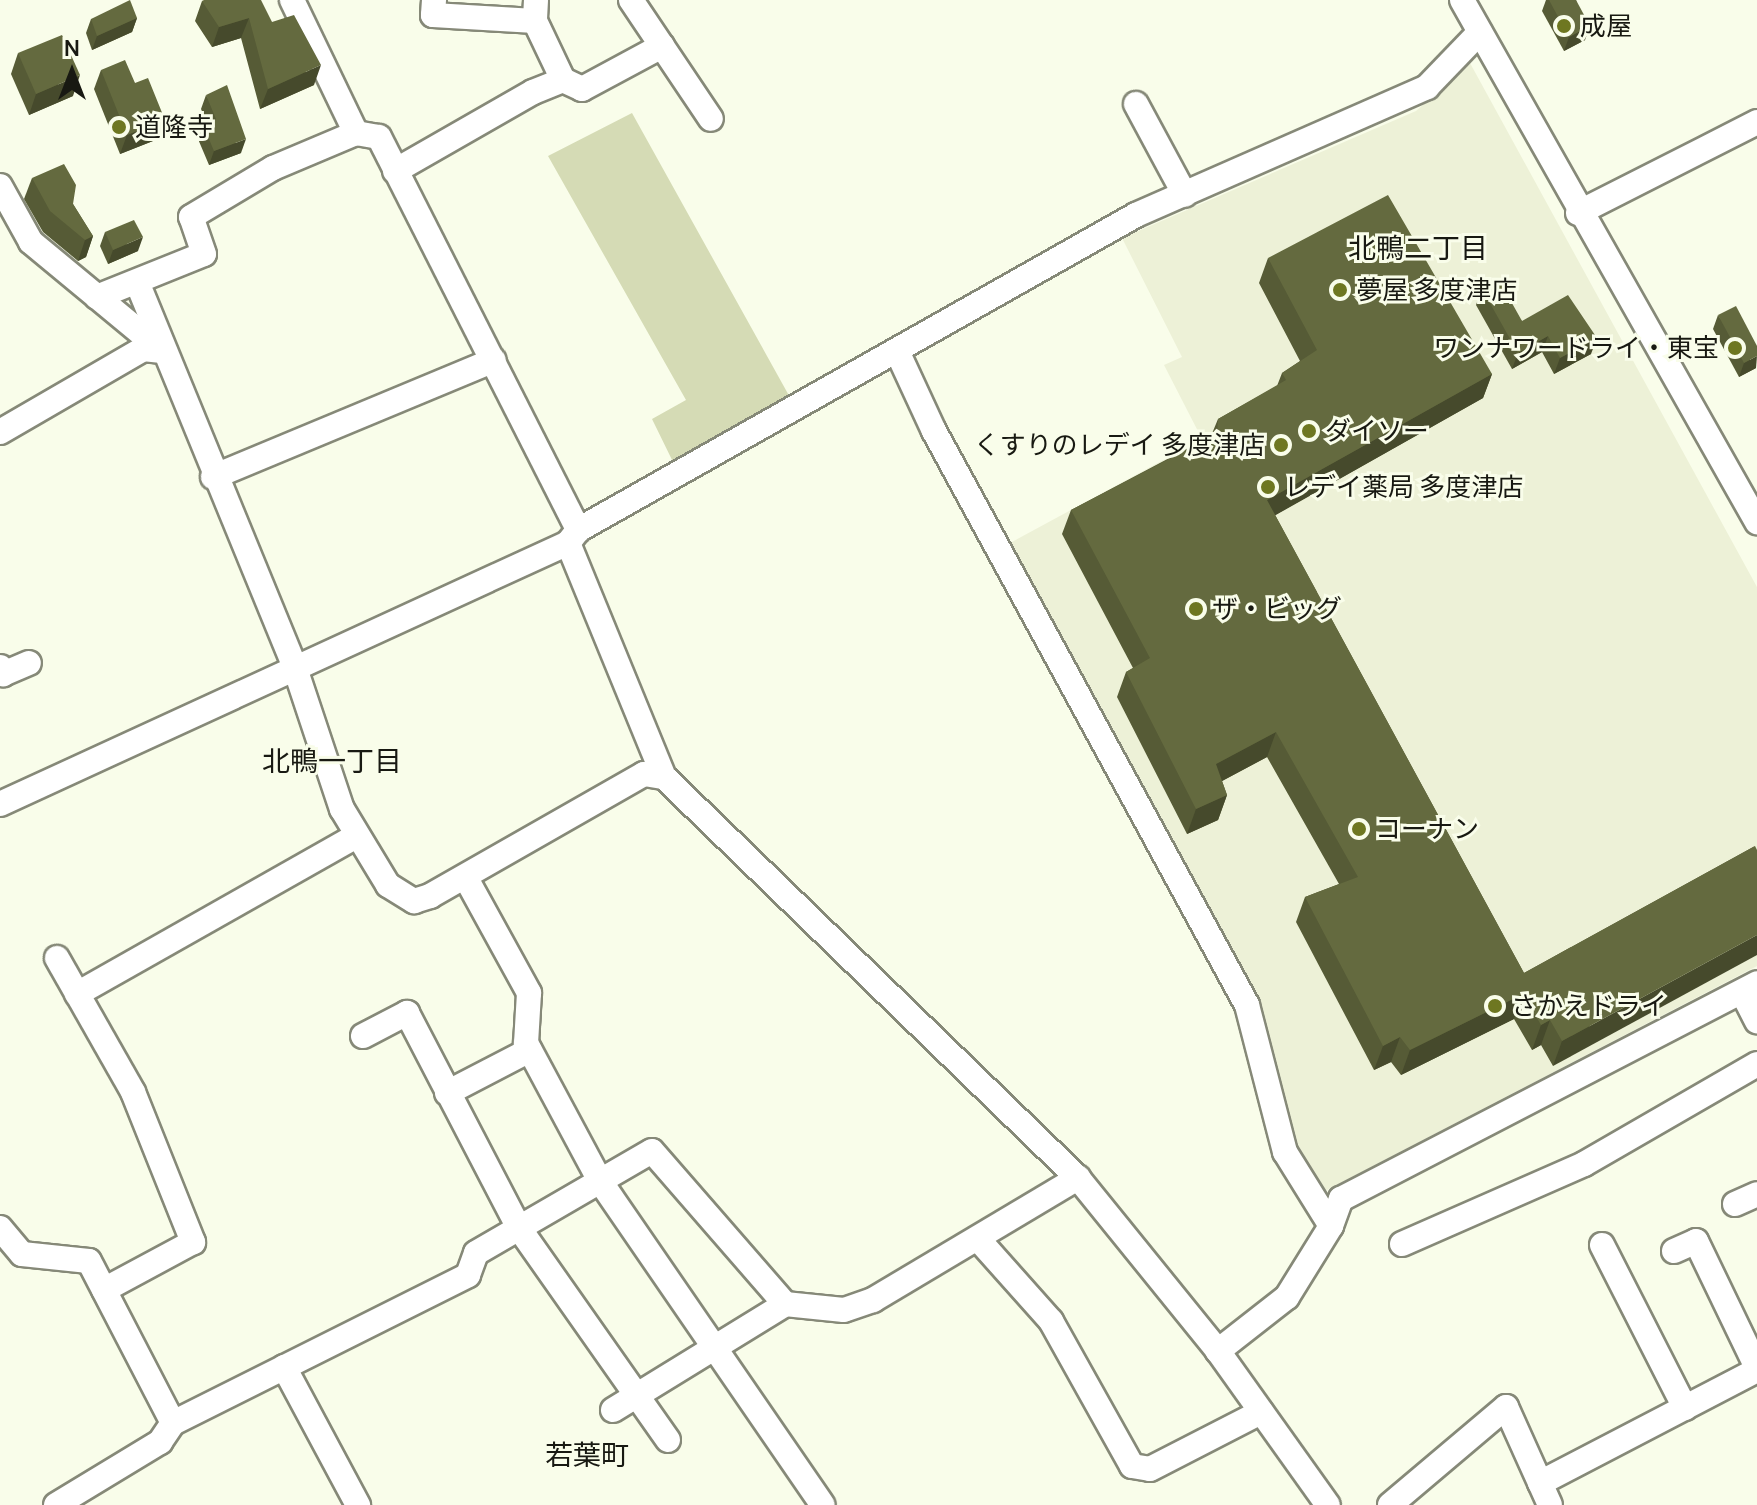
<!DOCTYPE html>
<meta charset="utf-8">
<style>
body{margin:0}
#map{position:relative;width:1757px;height:1505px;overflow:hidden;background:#f9fdea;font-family:Manrope,"Noto Sans JP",sans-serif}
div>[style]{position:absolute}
.built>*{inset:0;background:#edf1d7}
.green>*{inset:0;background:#d5dbb5}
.roads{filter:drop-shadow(2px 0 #868978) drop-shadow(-2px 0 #868978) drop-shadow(0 2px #868978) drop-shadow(0 -2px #868978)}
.minor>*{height:24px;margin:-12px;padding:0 12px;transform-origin:12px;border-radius:12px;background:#fff}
.wall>*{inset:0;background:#565b36}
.shaded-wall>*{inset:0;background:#464a2c}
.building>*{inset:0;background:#646a3f}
.dots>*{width:22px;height:22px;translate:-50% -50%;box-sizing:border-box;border:4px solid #f9fdea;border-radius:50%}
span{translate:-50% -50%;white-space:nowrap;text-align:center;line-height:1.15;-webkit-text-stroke:6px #f9fdea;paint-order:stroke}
.poi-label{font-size:26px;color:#181912}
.left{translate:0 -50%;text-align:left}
.right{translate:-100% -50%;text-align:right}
.neighbourhood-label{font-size:28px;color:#181912}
.north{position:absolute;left:32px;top:32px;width:80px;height:80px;-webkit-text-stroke:6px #f9fdea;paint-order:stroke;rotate:0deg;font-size:22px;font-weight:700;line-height:32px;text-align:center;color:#181912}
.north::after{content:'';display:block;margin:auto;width:28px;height:36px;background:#181912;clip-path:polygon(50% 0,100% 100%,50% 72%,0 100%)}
</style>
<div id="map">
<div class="built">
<i style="clip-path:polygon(1470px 63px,1757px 587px,1757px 966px,1327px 1190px,1318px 1188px,1300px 1152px,1261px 1013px,1010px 543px,1202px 439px,1164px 365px,1182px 357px,1122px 238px,1416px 111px)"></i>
</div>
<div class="green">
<i style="clip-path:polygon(632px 113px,792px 401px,675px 466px,652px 419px,686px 400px,548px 156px)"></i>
</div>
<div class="roads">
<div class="minor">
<i style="left:292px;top:0;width:148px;rotate:64.3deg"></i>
<i style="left:434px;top:0;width:15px;rotate:94deg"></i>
<i style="left:433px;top:15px;width:102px;rotate:3.4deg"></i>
<i style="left:536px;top:0;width:21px;rotate:93deg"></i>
<i style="left:535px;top:21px;width:65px;rotate:64.6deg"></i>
<i style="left:631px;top:0;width:143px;rotate:56.1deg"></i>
<i style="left:1462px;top:0;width:600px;rotate:60.53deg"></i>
<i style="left:1136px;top:104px;width:103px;rotate:61.7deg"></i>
<i style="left:395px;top:171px;width:159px;rotate:-29.8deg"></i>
<i style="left:533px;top:92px;width:32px;rotate:-22deg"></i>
<i style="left:563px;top:80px;width:21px;rotate:25deg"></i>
<i style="left:582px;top:89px;width:91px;rotate:-28.3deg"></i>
<i style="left:0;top:186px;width:64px;rotate:61deg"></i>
<i style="left:31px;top:242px;width:165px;rotate:39.6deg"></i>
<i style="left:1578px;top:213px;width:201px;rotate:-26.9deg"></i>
<i style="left:137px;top:282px;width:414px;rotate:67.7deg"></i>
<i style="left:294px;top:665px;width:152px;rotate:71.6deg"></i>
<i style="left:342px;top:809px;width:89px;rotate:58.8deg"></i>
<i style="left:388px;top:885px;width:31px;rotate:32deg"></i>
<i style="left:414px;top:901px;width:17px;rotate:-17deg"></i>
<i style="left:430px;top:896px;width:246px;rotate:-29.7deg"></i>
<i style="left:644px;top:774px;width:20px;rotate:9deg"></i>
<i style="left:97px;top:297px;width:115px;rotate:-21.9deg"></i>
<i style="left:204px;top:254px;width:39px;rotate:-109deg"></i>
<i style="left:191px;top:217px;width:96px;rotate:-30.9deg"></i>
<i style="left:273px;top:168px;width:90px;rotate:-22.9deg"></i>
<i style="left:356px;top:133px;width:23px;rotate:10deg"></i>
<i style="left:379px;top:137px;width:441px;rotate:63.1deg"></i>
<i style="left:897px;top:351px;width:88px;rotate:65.2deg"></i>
<i style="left:934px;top:431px;width:654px;rotate:61.4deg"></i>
<i style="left:1247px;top:1005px;width:152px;rotate:75.5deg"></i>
<i style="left:1285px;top:1152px;width:87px;rotate:58.1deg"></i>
<i style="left:1331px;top:1226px;width:84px;rotate:121.8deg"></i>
<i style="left:1287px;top:1297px;width:88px;rotate:142deg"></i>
<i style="left:0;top:432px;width:165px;rotate:-30.1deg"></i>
<i style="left:143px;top:349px;width:19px;rotate:6deg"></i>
<i style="left:213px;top:477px;width:304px;rotate:-22.6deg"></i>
<i style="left:568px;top:543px;width:253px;rotate:67.7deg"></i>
<i style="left:664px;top:777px;width:576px;rotate:44.09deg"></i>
<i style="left:1078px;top:1178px;width:223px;rotate:51deg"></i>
<i style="left:1218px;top:1351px;width:189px;rotate:54.5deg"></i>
<i style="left:0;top:667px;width:8px;rotate:67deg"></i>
<i style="left:3px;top:674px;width:28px;rotate:-23deg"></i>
<i style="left:0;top:804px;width:625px;rotate:-24.68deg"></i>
<i style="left:568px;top:543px;width:16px;rotate:-52deg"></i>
<i style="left:578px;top:530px;width:641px;rotate:-29.45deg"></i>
<i style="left:1136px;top:215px;width:318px;rotate:-23.7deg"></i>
<i style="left:1427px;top:87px;width:76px;rotate:-46.1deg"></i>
<i style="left:467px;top:880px;width:129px;rotate:61.2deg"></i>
<i style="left:529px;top:993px;width:50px;rotate:93.4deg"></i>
<i style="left:526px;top:1043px;width:157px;rotate:61.8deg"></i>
<i style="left:600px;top:1181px;width:393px;rotate:55.5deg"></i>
<i style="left:57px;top:958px;width:154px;rotate:60.4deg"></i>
<i style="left:133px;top:1092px;width:162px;rotate:68.2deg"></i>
<i style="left:193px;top:1242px;width:101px;rotate:151.7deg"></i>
<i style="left:1742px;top:992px;width:33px;rotate:63deg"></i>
<i style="left:77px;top:994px;width:318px;rotate:-29.5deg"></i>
<i style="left:363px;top:1036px;width:50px;rotate:-27.6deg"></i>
<i style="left:407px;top:1013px;width:242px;rotate:62.5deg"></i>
<i style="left:519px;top:1228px;width:259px;rotate:54.9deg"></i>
<i style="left:447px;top:1093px;width:93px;rotate:-27.4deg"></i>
<i style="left:1735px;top:1204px;width:24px;rotate:-24deg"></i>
<i style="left:1331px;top:1226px;width:29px;rotate:-70deg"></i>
<i style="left:1341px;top:1199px;width:469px;rotate:-27.4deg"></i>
<i style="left:0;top:1228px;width:34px;rotate:50deg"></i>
<i style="left:22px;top:1254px;width:67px;rotate:6deg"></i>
<i style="left:89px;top:1261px;width:182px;rotate:62.6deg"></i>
<i style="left:978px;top:1239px;width:110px;rotate:48.3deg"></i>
<i style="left:1051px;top:1321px;width:166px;rotate:60.8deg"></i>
<i style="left:1132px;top:1466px;width:18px;rotate:9deg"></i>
<i style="left:1150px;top:1469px;width:125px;rotate:-27.2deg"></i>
<i style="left:1402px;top:1244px;width:199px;rotate:-23.7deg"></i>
<i style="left:1584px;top:1164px;width:200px;rotate:-30deg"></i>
<i style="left:1602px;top:1245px;width:183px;rotate:63deg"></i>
<i style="left:1674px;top:1251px;width:24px;rotate:-24deg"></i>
<i style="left:1696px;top:1241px;width:141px;rotate:64.3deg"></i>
<i style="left:284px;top:1367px;width:157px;rotate:61.8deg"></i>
<i style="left:613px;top:1410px;width:202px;rotate:-31.6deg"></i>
<i style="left:785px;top:1304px;width:59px;rotate:5.8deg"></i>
<i style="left:844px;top:1310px;width:31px;rotate:-19deg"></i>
<i style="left:873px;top:1300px;width:239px;rotate:-30.8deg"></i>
<i style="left:1540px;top:1483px;width:245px;rotate:-27.5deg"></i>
<i style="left:56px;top:1505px;width:122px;rotate:-31.2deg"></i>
<i style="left:160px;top:1442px;width:23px;rotate:-56deg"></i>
<i style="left:173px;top:1423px;width:330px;rotate:-26.6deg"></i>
<i style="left:468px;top:1275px;width:23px;rotate:-70deg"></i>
<i style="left:476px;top:1253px;width:203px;rotate:-30.1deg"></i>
<i style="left:652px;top:1151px;width:203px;rotate:49deg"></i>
<i style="left:1390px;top:1505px;width:152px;rotate:-40.2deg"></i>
<i style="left:1506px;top:1407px;width:107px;rotate:65.8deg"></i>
</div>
</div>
<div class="wall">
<i style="clip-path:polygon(1546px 0,1576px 0,1585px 40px,1564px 51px,1542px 11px)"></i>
<i style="clip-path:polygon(202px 1px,272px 22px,314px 85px,260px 109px,241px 38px,212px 47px,195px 21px)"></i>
<i style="clip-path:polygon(137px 18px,132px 32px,92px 50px,86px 33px,91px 19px)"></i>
<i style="clip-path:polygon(18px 53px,73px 96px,29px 115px,11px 74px)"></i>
<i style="clip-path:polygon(101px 70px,135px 83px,158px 139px,120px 154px,94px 89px)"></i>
<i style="clip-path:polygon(206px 95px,241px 153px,209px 165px,198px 139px,203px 125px,207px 123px,201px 109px)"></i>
<i style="clip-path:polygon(32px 178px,73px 204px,93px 236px,86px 257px,78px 261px,43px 232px,24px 199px)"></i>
<i style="clip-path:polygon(105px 232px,138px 251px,108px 264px,100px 246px)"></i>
<i style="clip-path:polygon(1268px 258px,1492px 374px,1483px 398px,1275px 515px,1524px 973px,1755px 846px,1553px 1066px,1541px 1045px,1532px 1050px,1514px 1019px,1401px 1075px,1391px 1062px,1374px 1070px,1296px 922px,1305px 897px,1339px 884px,1267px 757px,1222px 781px,1227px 795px,1218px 820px,1187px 834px,1117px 697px,1126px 672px,1133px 668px,1062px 534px,1071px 510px,1211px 436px,1218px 419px,1277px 386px,1282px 373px,1300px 361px,1259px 283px)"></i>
<i style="clip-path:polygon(1482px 289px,1522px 321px,1591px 354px,1554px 374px,1542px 352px,1512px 369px,1476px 305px)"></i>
<i style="clip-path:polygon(1718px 315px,1756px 368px,1739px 377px,1713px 329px)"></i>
</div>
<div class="shaded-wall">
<i style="clip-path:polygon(137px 18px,132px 32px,92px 50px,97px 36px)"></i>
<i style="clip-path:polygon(249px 18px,241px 38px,212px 47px,219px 27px)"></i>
<i style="clip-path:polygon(1590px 26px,1585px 40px,1564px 51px,1569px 37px)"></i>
<i style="clip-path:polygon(321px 65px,314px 85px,260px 109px,268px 89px)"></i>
<i style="clip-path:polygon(80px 75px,73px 96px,29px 115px,36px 94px)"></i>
<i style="clip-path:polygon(165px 120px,158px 139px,120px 154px,127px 135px)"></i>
<i style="clip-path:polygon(246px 139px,241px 153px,209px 165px,214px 151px)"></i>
<i style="clip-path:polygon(93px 236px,86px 257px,78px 261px,85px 240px)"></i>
<i style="clip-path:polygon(143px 237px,138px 251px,108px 264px,113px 250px)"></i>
<i style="clip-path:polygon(1548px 336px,1542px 352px,1512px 369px,1518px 353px)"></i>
<i style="clip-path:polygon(1597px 338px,1591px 354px,1554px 374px,1560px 358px)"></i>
<i style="clip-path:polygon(1757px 356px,1756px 368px,1739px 377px,1744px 363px)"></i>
<i style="clip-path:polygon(1492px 374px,1483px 398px,1258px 525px,1267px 500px)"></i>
<i style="clip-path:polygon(1276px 732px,1267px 757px,1207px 789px,1216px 764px)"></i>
<i style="clip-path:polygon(1227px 795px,1218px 820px,1187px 834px,1196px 809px)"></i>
<i style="clip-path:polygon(1757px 935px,1757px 955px,1553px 1066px,1562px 1041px)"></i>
<i style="clip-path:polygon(1523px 994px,1514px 1019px,1401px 1075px,1410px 1050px)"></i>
<i style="clip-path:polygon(1550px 1020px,1541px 1045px,1532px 1050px,1541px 1025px)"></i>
<i style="clip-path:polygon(1400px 1037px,1391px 1062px,1374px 1070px,1383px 1046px)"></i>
</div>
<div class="building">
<i style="clip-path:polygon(130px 0,137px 18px,97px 36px,91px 19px)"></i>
<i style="clip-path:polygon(204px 0,261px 0,272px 22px,294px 15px,321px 65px,268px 89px,249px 18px,219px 27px,202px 1px)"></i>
<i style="clip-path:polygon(1549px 0,1576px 0,1590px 26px,1569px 37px)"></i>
<i style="clip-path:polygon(62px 35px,80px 75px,36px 94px,18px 53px)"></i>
<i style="clip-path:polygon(125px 60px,135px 83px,148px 78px,165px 120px,127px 135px,101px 70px)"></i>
<i style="clip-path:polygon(227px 85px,246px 139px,214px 151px,203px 125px,216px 119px,206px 95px)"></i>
<i style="clip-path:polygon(64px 164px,76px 185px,73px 204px,93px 236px,85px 240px,50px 211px,32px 178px)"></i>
<i style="clip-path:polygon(1388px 195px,1492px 374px,1267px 500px,1524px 973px,1755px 846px,1757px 850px,1757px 935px,1562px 1041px,1550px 1020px,1541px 1025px,1523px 994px,1410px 1050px,1400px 1037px,1383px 1046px,1305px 897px,1358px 877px,1276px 732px,1216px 764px,1227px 795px,1196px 809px,1126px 672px,1150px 658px,1071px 510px,1217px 434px,1218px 419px,1286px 380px,1282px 373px,1317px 350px,1268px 258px)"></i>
<i style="clip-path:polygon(134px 220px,143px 237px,113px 250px,105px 232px)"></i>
<i style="clip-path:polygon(1499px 280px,1522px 321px,1568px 295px,1597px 338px,1560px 358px,1548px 336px,1518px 353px,1482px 289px)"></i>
<i style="clip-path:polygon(1736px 306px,1757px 346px,1757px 356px,1744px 363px,1718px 315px)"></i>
</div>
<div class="dots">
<i style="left:1564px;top:26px;background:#6e7721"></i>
<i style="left:119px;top:127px;background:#6e7721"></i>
<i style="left:1340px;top:290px;background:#6e7721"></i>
<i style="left:1735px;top:348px;background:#6e7721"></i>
<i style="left:1309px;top:431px;background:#6e7721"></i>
<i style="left:1281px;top:445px;background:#6e7721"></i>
<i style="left:1268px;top:487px;background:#6e7721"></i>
<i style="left:1196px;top:609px;background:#6e7721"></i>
<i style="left:1359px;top:829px;background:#6e7721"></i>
<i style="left:1495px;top:1006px;background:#6e7721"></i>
</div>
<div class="poi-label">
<span class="left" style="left:1580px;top:26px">成屋</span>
<span class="left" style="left:135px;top:127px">道隆寺</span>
<span class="left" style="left:1356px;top:290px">夢屋 多度津店</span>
<span class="right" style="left:1719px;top:348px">ワンナワードライ・東宝</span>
<span class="left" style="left:1325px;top:431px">ダイソー</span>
<span class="right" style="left:1265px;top:445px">くすりのレデイ 多度津店</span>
<span class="left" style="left:1284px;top:487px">レデイ薬局 多度津店</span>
<span class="left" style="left:1212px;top:609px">ザ・ビッグ</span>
<span class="left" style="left:1375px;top:829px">コーナン</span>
<span class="left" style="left:1511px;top:1006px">さかえドライ</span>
</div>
<div class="neighbourhood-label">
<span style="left:1418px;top:247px">北鴨二丁目</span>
<span style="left:332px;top:760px">北鴨一丁目</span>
<span style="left:587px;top:1454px">若葉町</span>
</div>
<div class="north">N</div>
</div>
